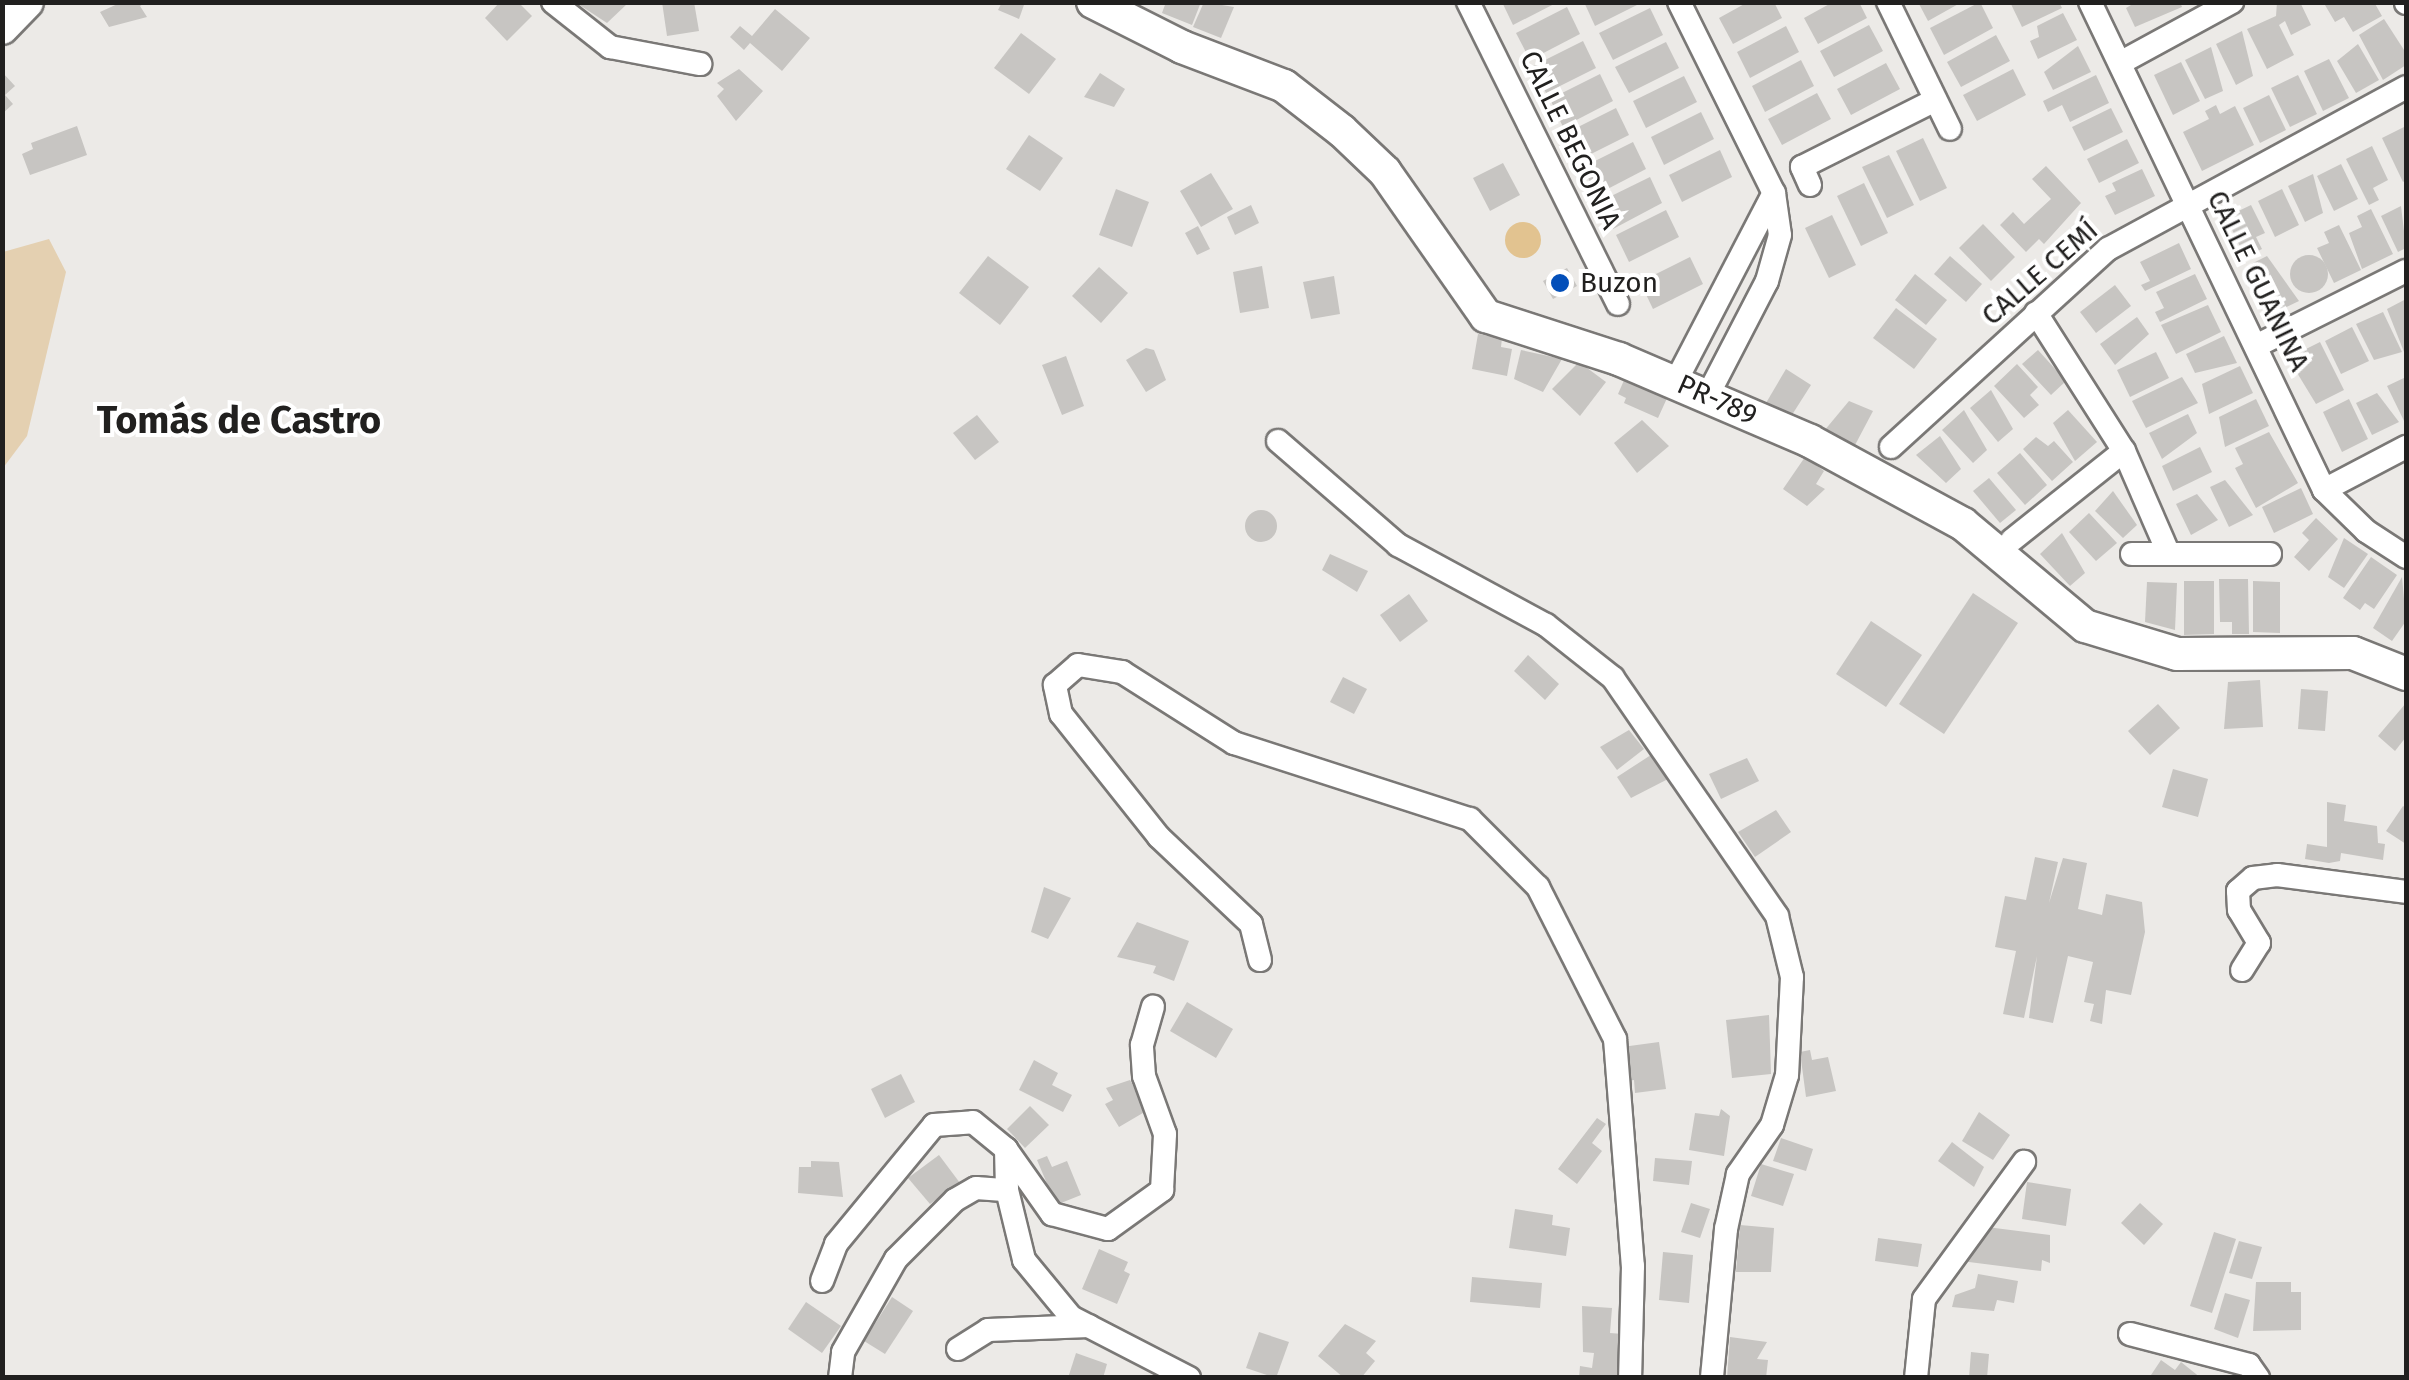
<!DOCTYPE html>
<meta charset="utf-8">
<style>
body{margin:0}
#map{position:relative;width:2409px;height:1380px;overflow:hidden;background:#eceae7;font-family:"Fira Sans",sans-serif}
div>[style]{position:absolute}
.green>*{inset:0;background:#e4d0b1}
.water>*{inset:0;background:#e2c390}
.round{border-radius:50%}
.building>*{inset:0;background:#c7c5c2}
.roads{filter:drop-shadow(2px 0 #7a7876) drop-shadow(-2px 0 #7a7876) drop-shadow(0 2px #7a7876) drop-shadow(0 -2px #7a7876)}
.street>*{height:22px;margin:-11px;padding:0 11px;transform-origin:11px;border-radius:11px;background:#fff}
.secondary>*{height:32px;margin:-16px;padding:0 16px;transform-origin:16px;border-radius:16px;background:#fff}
.dots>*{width:28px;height:28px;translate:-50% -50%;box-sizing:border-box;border:5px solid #fff;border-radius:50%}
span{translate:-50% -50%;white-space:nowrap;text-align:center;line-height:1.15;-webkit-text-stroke:8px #fff;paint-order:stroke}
.street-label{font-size:28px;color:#21201f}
.poi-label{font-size:28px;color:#21201f}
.left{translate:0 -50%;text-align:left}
.district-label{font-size:38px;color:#21201f;font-weight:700}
.frame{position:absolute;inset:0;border:5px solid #21201f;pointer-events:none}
</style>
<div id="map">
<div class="green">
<i style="clip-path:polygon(49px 239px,66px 272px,27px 436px,3px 468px,3px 252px)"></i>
</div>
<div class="water">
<i class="round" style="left:1505px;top:222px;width:36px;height:36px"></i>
</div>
<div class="building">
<i style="clip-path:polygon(122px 2px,146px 2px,140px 6px,147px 17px,109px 27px,100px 12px)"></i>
<i style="clip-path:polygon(500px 2px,518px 2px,532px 16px,507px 41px,485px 18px)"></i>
<i style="clip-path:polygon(575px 2px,624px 2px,627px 4px,607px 23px)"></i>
<i style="clip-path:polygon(662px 2px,694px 2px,699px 31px,667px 36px)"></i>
<i style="clip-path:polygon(1002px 2px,1025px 2px,1019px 19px,998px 10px)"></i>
<i style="clip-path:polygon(1166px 2px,1201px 2px,1192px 25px,1162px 13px)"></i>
<i style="clip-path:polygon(1204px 2px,1234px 7px,1221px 38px,1193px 27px)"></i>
<i style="clip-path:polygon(1502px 2px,1558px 2px,1513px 25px)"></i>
<i style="clip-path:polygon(1584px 2px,1643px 2px,1595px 26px)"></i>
<i style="clip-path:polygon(1748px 2px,1774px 2px,1782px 18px,1733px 44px,1719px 18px)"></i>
<i style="clip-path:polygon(1833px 2px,1859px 2px,1867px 18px,1818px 44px,1804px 18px)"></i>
<i style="clip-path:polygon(1918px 2px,1962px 2px,1928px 21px)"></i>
<i style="clip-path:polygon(1980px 2px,1993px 28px,1944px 55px,1930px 28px)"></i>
<i style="clip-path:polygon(2010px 2px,2059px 2px,2062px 8px,2022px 27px)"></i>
<i style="clip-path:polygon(2136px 2px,2180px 2px,2182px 7px,2135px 27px,2126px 8px)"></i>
<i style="clip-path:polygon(2277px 2px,2300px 2px,2311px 25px,2291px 35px,2285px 21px,2279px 25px,2294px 55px,2267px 69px,2247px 29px,2276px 16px)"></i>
<i style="clip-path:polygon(2374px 2px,2382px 16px,2353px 32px,2344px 17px,2335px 22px,2325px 5px)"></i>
<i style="clip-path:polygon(1567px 7px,1580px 34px,1530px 60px,1516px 33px)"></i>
<i style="clip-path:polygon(1650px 8px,1663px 35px,1613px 60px,1599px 33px)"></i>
<i style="clip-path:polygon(775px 9px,810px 38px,782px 71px,750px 43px,744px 50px,730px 37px,740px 26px,752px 36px)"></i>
<i style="clip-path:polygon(2063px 13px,2077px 40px,2038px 59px,2030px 41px,2039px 37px,2037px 26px)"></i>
<i style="clip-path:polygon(2384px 19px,2406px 53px,2406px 65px,2383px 80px,2359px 35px)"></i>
<i style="clip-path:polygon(1869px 25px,1883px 51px,1834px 77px,1820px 51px)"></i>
<i style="clip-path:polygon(1786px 26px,1799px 52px,1750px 78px,1737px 52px)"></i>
<i style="clip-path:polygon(2242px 31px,2253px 76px,2236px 85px,2216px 44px)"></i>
<i style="clip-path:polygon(1021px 33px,1056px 59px,1029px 94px,994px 68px)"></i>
<i style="clip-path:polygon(1996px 35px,2010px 61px,1961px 87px,1947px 62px)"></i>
<i style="clip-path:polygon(1583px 41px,1596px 68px,1546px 93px,1533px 66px)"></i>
<i style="clip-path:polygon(1666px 42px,1679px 68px,1629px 93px,1615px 67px)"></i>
<i style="clip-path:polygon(2358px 44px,2379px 80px,2356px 93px,2337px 61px)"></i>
<i style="clip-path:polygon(2078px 46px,2091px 72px,2053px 90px,2044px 72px)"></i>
<i style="clip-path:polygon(2211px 47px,2223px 91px,2205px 99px,2185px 60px)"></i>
<i style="clip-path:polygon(2329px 59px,2349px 98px,2323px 111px,2304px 71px)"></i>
<i style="clip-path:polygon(1801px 60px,1814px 86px,1765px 112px,1752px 86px)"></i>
<i style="clip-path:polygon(2181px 62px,2200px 101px,2173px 115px,2154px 75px)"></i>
<i style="clip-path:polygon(1886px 63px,1900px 89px,1851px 115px,1837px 89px)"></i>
<i style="clip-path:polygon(739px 69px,763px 91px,736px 121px,717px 96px,724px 89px,717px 83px)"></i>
<i style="clip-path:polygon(2013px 69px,2026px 95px,1977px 121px,1963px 95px)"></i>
<i style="clip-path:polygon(2px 72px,15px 86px,5px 95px,13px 104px,2px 114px)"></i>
<i style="clip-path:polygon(1100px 73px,1125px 89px,1114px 107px,1084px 97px)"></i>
<i style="clip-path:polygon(1600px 74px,1613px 101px,1563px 127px,1550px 99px)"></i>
<i style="clip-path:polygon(2096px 75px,2109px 103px,2070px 122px,2062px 105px,2048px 112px,2043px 101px)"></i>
<i style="clip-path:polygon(2298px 75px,2317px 114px,2290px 127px,2271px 88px)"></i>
<i style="clip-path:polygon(1684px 76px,1697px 102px,1646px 128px,1633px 101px)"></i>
<i style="clip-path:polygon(1817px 93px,1831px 119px,1782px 145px,1768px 119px)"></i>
<i style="clip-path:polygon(2269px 95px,2286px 130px,2260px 143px,2243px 108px)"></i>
<i style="clip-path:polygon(2216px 105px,2220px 114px,2235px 106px,2254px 145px,2202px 171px,2183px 132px,2209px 119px,2205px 111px)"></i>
<i style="clip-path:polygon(1616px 108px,1629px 135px,1579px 160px,1566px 133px)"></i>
<i style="clip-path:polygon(2111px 108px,2123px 132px,2084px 151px,2072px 127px)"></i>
<i style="clip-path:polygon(1701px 112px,1714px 139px,1664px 165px,1651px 137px)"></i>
<i style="clip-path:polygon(77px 126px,87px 155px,30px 175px,22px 154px,33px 149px,31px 143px)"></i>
<i style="clip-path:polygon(2406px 126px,2406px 180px,2403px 182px,2382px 138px)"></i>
<i style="clip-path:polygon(1029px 135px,1063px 158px,1040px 191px,1006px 169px)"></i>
<i style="clip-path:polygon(1923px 138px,1947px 188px,1920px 201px,1896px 151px)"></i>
<i style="clip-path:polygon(2127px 139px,2139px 163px,2099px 183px,2087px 159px)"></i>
<i style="clip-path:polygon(1633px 142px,1646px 169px,1596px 195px,1583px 167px)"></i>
<i style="clip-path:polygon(2372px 146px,2388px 180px,2373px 188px,2379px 200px,2369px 205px,2346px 159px)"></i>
<i style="clip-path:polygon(1720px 150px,1732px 177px,1682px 202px,1669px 175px)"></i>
<i style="clip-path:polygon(1889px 155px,1914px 205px,1887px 218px,1862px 167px)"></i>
<i style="clip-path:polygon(1503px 163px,1520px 195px,1490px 211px,1473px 178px)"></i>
<i style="clip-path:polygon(2341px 164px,2358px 199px,2334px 211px,2317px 176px)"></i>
<i style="clip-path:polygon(2046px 166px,2081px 203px,2044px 244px,2039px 239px,2026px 252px,2000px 225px,2013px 212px,2024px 224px,2051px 199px,2032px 179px)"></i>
<i style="clip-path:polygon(2142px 169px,2155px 196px,2115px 215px,2105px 196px,2116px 191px,2112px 183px)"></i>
<i style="clip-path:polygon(1211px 173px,1233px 209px,1201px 227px,1180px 191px)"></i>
<i style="clip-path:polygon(2313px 174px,2323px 213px,2305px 222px,2288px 186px)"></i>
<i style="clip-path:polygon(1650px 177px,1662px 203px,1613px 229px,1599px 202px)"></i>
<i style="clip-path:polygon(1864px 183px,1888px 233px,1861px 246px,1837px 196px)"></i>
<i style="clip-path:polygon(1116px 189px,1149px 202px,1132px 247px,1099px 235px)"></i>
<i style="clip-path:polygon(2282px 189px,2299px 225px,2275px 237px,2258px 201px)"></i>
<i style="clip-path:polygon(1251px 205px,1259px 223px,1235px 235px,1227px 217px)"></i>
<i style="clip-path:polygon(2251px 205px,2265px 233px,2256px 237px,2262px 249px,2245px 257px,2226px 217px)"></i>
<i style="clip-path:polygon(2401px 206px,2406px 248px,2398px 252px,2381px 216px)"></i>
<i style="clip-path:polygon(2371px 209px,2393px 254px,2362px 269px,2349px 233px,2362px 227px,2357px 216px)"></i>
<i style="clip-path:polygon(1666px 210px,1679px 237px,1629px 262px,1616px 235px)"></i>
<i style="clip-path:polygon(1832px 215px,1856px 265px,1829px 278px,1805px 228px)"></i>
<i style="clip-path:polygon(1983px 224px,2015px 257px,1991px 281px,1959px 248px)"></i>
<i style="clip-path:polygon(2339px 225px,2361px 270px,2334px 283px,2317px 248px,2329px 243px,2324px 232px)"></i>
<i style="clip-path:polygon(1198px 226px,1210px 249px,1197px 255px,1185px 233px)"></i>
<i style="clip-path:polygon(2179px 243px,2191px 269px,2145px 291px,2141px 285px,2150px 281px,2140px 262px)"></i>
<i class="round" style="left:2290px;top:255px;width:38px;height:38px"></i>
<i style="clip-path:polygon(988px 256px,1029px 287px,1000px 325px,959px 293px)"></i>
<i style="clip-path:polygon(1950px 256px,1982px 284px,1966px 302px,1934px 274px)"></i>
<i style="clip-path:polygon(2267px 256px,2299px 301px,2274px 313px,2251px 264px)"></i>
<i style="clip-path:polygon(1690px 257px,1703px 284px,1653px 309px,1640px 282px)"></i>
<i style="clip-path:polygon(1262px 266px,1269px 308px,1240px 313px,1233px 272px)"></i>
<i style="clip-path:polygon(1099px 267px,1128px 293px,1101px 323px,1072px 296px)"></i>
<i style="clip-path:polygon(1567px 268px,1577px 286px,1553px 299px,1543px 281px)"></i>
<i style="clip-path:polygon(1915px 274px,1947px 300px,1926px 325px,1895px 300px)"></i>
<i style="clip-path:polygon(2195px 274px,2207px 299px,2160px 322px,2155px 312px,2164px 308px,2156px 292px)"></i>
<i style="clip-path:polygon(1334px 276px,1340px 314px,1311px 319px,1303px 282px)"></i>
<i style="clip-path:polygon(2115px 285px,2131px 306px,2096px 333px,2080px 312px)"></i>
<i style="clip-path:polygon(2406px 299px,2406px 357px,2387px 309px)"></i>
<i style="clip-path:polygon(2208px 305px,2221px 332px,2176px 354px,2161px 325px)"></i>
<i style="clip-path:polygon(1896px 308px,1937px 339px,1914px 369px,1873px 338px)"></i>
<i style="clip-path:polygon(2383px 312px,2402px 352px,2374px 360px,2356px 324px)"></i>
<i style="clip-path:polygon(2137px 317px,2149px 334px,2115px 365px,2100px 344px)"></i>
<i style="clip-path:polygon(2352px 327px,2369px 361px,2341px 374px,2325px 341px)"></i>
<i style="clip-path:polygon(1478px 334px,1502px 338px,1501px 347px,1512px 349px,1507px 376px,1472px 369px)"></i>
<i style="clip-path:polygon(2224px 336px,2237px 363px,2195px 373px,2186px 354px)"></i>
<i style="clip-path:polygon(2320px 342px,2344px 390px,2316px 404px,2288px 358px)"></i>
<i style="clip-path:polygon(1146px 348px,1154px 350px,1166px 380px,1146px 392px,1126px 360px)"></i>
<i style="clip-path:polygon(1521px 350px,1562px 359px,1543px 392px,1514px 379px)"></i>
<i style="clip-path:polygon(2038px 350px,2066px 381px,2051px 395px,2022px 364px)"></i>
<i style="clip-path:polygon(2156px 352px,2169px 378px,2130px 397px,2117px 370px)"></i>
<i style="clip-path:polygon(1066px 356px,1084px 406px,1062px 415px,1042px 365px)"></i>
<i style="clip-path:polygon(1579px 362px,1606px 382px,1580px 416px,1552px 389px)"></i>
<i style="clip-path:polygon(2017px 364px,2038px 387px,2030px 395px,2039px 405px,2024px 418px,1994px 386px)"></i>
<i style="clip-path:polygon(2240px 366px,2253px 393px,2209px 414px,2202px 384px)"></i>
<i style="clip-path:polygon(1786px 369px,1811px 385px,1790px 418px,1766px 403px)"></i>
<i style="clip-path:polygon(2182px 377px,2198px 403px,2146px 428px,2132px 401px)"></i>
<i style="clip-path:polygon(2406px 377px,2406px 425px,2387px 386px)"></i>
<i style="clip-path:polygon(1625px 378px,1668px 396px,1658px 418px,1624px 403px,1626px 398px,1618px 394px)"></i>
<i style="clip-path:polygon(1991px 390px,2013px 429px,1998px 442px,1970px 408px)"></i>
<i style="clip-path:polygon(2377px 393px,2399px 422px,2372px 435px,2356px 403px)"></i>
<i style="clip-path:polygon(2256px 399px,2269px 426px,2225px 447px,2219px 417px)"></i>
<i style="clip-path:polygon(2349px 399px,2368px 439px,2342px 452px,2323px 412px)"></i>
<i style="clip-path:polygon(1849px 401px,1873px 411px,1854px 447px,1824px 431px)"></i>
<i style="clip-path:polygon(1964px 410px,1987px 450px,1973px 463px,1942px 430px)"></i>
<i style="clip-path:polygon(2068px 410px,2097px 442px,2075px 461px,2053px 423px)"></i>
<i style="clip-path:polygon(2188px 414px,2197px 433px,2162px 459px,2149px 433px)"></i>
<i style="clip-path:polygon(977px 415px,999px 442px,975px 460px,953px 433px)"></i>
<i style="clip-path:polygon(1642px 420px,1669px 446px,1637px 473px,1614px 443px)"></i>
<i style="clip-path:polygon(2269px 432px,2298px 483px,2256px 508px,2235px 468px,2243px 464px,2235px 448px)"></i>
<i style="clip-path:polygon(1940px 436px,1961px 469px,1946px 483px,1916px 455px)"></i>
<i style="clip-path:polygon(2036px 437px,2048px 446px,2054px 441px,2073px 462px,2052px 481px,2023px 449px)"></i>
<i style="clip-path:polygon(2200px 447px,2212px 472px,2173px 491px,2162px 466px)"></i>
<i style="clip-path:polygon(2020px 453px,2047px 485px,2025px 505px,1997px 473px)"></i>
<i style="clip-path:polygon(1805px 457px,1824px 471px,1816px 484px,1825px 489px,1807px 506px,1783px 489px)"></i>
<i style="clip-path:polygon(1989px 478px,2016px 510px,2000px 523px,1973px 491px)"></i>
<i style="clip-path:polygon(2225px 480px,2253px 515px,2229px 527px,2210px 487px)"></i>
<i style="clip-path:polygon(2301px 488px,2313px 514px,2274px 533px,2262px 507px)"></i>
<i style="clip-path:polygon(2113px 491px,2137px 525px,2123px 538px,2095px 511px)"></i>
<i style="clip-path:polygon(2197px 494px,2218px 520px,2191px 535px,2176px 504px)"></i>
<i class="round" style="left:1245px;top:510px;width:32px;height:32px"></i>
<i style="clip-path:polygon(2089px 513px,2117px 543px,2096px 561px,2069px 532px)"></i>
<i style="clip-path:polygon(2316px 518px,2338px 539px,2309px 571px,2294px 557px,2309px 540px,2302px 533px)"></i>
<i style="clip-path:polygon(2062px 533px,2085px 573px,2070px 586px,2040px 554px)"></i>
<i style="clip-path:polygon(2344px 538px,2368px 554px,2344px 588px,2328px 577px)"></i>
<i style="clip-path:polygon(1330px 554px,1368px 571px,1357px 592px,1322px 570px)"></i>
<i style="clip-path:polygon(2371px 557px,2397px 575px,2374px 609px,2365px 603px,2360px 610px,2343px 598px)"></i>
<i style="clip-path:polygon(2402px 577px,2406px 621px,2392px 641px,2373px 628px)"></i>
<i style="clip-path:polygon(2219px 579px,2248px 579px,2249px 634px,2232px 634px,2232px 622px,2220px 622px)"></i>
<i style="clip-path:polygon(2184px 581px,2214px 581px,2214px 634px,2184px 635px)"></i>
<i style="clip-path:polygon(2253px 581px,2280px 582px,2280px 633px,2253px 632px)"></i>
<i style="clip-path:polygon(2147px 582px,2177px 583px,2175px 630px,2145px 622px)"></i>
<i style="clip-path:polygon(1973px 593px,2018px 623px,1944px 734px,1899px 704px)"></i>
<i style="clip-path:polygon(1409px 594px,1428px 621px,1400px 642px,1380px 615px)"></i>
<i style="clip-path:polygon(1871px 621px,1922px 655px,1886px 707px,1836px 674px)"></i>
<i style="clip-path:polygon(1528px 655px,1559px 684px,1545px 700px,1514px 671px)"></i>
<i style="clip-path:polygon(1343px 677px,1367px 689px,1354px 714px,1330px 702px)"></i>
<i style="clip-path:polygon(2260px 680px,2263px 727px,2224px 729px,2228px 682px)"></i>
<i style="clip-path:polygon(2301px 689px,2328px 691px,2325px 731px,2298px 729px)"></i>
<i style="clip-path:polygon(2406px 703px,2406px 737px,2395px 751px,2378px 736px)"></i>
<i style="clip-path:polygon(2158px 704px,2180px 728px,2150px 755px,2128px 731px)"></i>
<i style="clip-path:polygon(1629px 730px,1644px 749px,1617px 770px,1600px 747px)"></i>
<i style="clip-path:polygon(1654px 753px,1668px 779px,1631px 798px,1617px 777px)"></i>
<i style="clip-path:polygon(1747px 758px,1759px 781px,1721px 799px,1709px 774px)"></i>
<i style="clip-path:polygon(2173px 769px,2208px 779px,2198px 817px,2162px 807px)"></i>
<i style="clip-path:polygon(2327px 802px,2346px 805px,2344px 821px,2377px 826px,2378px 843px,2385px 844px,2383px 860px,2341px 853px,2340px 861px,2329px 863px,2305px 859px,2307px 844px,2327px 847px)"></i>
<i style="clip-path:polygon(2403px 806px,2406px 808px,2406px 844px,2386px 831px)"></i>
<i style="clip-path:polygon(1776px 810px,1791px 832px,1755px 857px,1738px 832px)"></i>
<i style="clip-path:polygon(2035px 857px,2058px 862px,2049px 903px,2063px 858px,2087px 863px,2078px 909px,2102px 915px,2106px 894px,2142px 902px,2145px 932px,2131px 995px,2106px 990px,2102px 1024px,2090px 1021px,2094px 1004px,2084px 1002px,2093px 962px,2068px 956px,2053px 1023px,2029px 1018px,2037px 956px,2024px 1018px,2003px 1014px,2016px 951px,1995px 947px,2005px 896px,2026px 900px)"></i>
<i style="clip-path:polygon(1044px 887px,1071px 898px,1048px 939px,1031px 932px)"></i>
<i style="clip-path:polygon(1137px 922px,1189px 941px,1174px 981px,1153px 973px,1156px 966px,1117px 957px)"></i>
<i style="clip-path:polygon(1187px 1002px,1233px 1029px,1216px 1058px,1170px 1031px)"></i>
<i style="clip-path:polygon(1769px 1015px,1771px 1074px,1732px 1078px,1726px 1020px)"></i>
<i style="clip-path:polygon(1659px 1042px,1666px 1089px,1635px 1093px,1634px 1080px,1620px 1082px,1622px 1047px)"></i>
<i style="clip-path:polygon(1810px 1050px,1812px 1060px,1828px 1057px,1836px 1091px,1806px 1097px,1800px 1052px)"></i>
<i style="clip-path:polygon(1034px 1060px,1058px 1073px,1052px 1085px,1072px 1095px,1063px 1112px,1019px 1090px)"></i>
<i style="clip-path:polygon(901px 1074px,915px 1102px,885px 1118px,871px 1089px)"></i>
<i style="clip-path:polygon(1130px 1080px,1148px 1110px,1119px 1127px,1105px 1104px,1113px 1100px,1106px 1088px)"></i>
<i style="clip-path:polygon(1030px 1106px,1049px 1125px,1025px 1148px,1007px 1129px)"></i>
<i style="clip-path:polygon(1721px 1109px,1730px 1116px,1724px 1156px,1689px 1150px,1695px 1113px,1719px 1116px)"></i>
<i style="clip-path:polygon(1979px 1112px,2010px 1135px,1993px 1160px,1962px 1141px)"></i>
<i style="clip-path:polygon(1597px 1118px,1606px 1124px,1592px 1143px,1602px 1151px,1577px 1184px,1558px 1169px)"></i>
<i style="clip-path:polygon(1781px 1138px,1813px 1149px,1806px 1171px,1773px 1161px)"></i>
<i style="clip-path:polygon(1952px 1142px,1984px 1167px,1974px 1187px,1938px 1161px)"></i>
<i style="clip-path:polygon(939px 1155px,960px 1183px,930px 1204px,908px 1178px)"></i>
<i style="clip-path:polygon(1047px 1156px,1052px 1167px,1067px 1161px,1081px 1195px,1056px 1205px,1037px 1160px)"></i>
<i style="clip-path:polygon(1655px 1158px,1692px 1161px,1689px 1185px,1653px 1181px)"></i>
<i style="clip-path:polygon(811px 1161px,839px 1162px,843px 1197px,798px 1193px,799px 1167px,811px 1167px)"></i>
<i style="clip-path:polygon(1761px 1164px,1794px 1174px,1783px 1206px,1751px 1196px)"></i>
<i style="clip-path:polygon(2027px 1182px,2071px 1189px,2066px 1226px,2022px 1219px)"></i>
<i style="clip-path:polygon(1691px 1203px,1710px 1209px,1700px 1238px,1681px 1232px)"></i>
<i style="clip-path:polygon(2140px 1203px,2163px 1224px,2144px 1245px,2121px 1223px)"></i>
<i style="clip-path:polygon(1515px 1209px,1553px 1215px,1552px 1225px,1570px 1228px,1566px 1256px,1509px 1248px)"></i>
<i style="clip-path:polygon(1740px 1225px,1774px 1228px,1771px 1272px,1736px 1272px)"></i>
<i style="clip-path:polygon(1987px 1227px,2050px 1235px,2050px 1263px,2042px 1260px,2041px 1271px,1961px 1261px)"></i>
<i style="clip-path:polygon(2214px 1232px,2236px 1239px,2212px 1313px,2190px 1306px)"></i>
<i style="clip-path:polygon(1878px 1238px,1922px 1244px,1918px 1267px,1875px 1261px)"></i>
<i style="clip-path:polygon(2239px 1241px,2262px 1247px,2252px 1279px,2229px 1273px)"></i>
<i style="clip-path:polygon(1099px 1249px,1128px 1262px,1124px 1271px,1130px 1274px,1117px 1304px,1082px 1289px)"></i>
<i style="clip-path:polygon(1663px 1252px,1693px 1255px,1689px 1303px,1659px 1300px)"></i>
<i style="clip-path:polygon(1978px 1274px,2018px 1281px,2014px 1303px,1997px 1300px,1994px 1311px,1952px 1307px,1955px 1295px,1975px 1288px)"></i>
<i style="clip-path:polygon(1472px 1277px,1542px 1283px,1540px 1308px,1470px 1302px)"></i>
<i style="clip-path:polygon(2256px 1282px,2291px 1282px,2291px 1292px,2301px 1292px,2301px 1330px,2253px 1331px)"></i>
<i style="clip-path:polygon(2225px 1293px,2250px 1300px,2238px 1338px,2214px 1329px)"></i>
<i style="clip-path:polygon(892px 1297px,913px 1311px,885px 1354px,864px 1341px)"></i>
<i style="clip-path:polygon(806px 1302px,841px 1326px,822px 1353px,788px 1329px)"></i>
<i style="clip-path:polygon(1582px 1306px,1612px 1308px,1610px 1333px,1623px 1334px,1619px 1378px,1579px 1378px,1580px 1366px,1592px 1368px,1594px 1353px,1583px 1352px)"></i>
<i style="clip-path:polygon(1345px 1324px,1376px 1341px,1366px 1353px,1375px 1361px,1361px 1378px,1344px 1378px,1318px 1356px)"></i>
<i style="clip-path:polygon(1259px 1332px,1289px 1342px,1276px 1378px,1246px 1368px)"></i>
<i style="clip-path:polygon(1730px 1337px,1767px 1342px,1757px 1359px,1768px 1360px,1766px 1378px,1727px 1378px)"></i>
<i style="clip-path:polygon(1971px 1352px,1989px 1354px,1987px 1378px,1969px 1378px)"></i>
<i style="clip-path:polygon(1076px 1353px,1107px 1364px,1103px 1378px,1068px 1378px)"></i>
<i style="clip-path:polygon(2161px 1360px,2175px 1370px,2181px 1362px,2201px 1378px,2149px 1378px)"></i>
</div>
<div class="roads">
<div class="street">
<i style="left:553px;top:2px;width:73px;rotate:38.3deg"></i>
<i style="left:610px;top:47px;width:92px;rotate:10.7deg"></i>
<i style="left:1468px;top:2px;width:337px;rotate:63.6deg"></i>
<i style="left:1679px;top:2px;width:213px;rotate:63.6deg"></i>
<i style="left:1774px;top:193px;width:42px;rotate:81.9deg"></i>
<i style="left:1780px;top:235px;width:48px;rotate:105.8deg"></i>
<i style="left:1767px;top:281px;width:128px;rotate:117.4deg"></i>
<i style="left:1888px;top:2px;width:141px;rotate:64deg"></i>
<i style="left:2090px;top:2px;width:541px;rotate:64.38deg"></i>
<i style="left:2324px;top:490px;width:59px;rotate:44.3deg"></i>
<i style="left:2366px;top:531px;width:48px;rotate:33deg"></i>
<i style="left:2406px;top:2px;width:1px;rotate:90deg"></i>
<i style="left:2120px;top:63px;width:128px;rotate:-28.6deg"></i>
<i style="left:1810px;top:185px;width:20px;rotate:-114deg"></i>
<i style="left:1802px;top:167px;width:149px;rotate:-26.7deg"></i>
<i style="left:2036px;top:313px;width:164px;rotate:57.5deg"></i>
<i style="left:2124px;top:451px;width:110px;rotate:66.5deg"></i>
<i style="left:2258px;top:345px;width:165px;rotate:-26.6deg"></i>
<i style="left:1676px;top:381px;width:212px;rotate:-62.5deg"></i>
<i style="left:1278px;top:441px;width:159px;rotate:40.9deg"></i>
<i style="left:1398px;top:545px;width:168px;rotate:28.4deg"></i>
<i style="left:1546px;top:625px;width:85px;rotate:38.3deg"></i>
<i style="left:1613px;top:678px;width:289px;rotate:55.4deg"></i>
<i style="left:1777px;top:916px;width:63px;rotate:76.2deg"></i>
<i style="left:1792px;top:977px;width:98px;rotate:92.9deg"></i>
<i style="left:1787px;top:1075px;width:52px;rotate:106.7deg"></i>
<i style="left:1772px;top:1125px;width:60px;rotate:124.8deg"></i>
<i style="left:1738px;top:1174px;width:56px;rotate:102.3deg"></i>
<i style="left:1726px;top:1229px;width:150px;rotate:95.4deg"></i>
<i style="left:1891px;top:447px;width:294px;rotate:-42.4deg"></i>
<i style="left:2108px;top:249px;width:339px;rotate:-28.5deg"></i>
<i style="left:2324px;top:490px;width:93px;rotate:-27.7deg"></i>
<i style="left:2012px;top:540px;width:143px;rotate:-38.5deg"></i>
<i style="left:2132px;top:554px;width:138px"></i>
<i style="left:1260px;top:960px;width:37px;rotate:-104deg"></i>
<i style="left:1251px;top:924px;width:127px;rotate:-136.6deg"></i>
<i style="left:1159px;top:837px;width:157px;rotate:-128.5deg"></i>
<i style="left:1061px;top:714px;width:30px;rotate:-102deg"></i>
<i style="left:1055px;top:685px;width:30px;rotate:-41deg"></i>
<i style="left:1078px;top:665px;width:45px;rotate:9deg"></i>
<i style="left:1122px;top:672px;width:133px;rotate:32.4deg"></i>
<i style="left:1234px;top:743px;width:248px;rotate:17.9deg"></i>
<i style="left:1470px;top:819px;width:96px;rotate:45deg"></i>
<i style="left:1538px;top:887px;width:170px;rotate:63.1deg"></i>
<i style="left:1615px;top:1039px;width:228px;rotate:85.5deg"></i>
<i style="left:1633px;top:1266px;width:112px;rotate:91.5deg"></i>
<i style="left:2242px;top:970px;width:32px;rotate:-58deg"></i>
<i style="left:2259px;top:943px;width:39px;rotate:-121deg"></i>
<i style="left:2239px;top:910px;width:19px;rotate:-93deg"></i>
<i style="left:2238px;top:891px;width:20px;rotate:-41deg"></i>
<i style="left:2253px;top:878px;width:24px;rotate:-7deg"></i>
<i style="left:2277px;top:875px;width:130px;rotate:7.5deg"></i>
<i style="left:1006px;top:1149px;width:80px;rotate:54.7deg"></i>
<i style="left:1052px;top:1214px;width:58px;rotate:15deg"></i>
<i style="left:1108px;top:1229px;width:67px;rotate:-35.8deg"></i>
<i style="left:1162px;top:1190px;width:56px;rotate:-86.9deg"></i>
<i style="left:1165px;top:1134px;width:62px;rotate:-109.9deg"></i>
<i style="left:1144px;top:1076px;width:31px;rotate:-94deg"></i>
<i style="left:1142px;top:1045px;width:40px;rotate:-74deg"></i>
<i style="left:822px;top:1281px;width:40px;rotate:-69deg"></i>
<i style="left:836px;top:1244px;width:154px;rotate:-50.5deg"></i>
<i style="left:934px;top:1125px;width:39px;rotate:-4deg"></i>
<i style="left:973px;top:1122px;width:43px;rotate:39.3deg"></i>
<i style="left:1006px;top:1149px;width:41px;rotate:88.6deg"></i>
<i style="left:1007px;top:1190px;width:72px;rotate:76.3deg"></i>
<i style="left:1024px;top:1260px;width:74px;rotate:50.5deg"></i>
<i style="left:1071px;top:1317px;width:133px;rotate:27.3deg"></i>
<i style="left:2130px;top:1334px;width:123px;rotate:14.6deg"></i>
<i style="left:2249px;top:1365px;width:16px;rotate:55deg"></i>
<i style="left:958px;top:1349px;width:36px;rotate:-32deg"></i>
<i style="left:988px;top:1330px;width:101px;rotate:-2.3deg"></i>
<i style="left:840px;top:1378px;width:26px;rotate:-83deg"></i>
<i style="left:843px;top:1352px;width:107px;rotate:-60.3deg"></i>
<i style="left:896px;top:1259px;width:83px;rotate:-45deg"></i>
<i style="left:955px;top:1200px;width:24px;rotate:-30deg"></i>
<i style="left:976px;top:1188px;width:31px;rotate:4deg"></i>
<i style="left:1916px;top:1378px;width:79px;rotate:-84.2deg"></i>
<i style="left:1924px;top:1299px;width:170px;rotate:-53.9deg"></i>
</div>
<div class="secondary">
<i style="left:1093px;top:2px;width:100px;rotate:26.8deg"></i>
<i style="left:1182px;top:47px;width:109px;rotate:20.9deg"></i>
<i style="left:1284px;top:86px;width:73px;rotate:37.8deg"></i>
<i style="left:1342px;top:131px;width:59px;rotate:43.6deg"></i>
<i style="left:1385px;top:172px;width:176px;rotate:55deg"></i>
<i style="left:1486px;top:316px;width:140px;rotate:17.9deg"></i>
<i style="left:1619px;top:359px;width:208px;rotate:23.2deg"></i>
<i style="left:1810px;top:441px;width:174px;rotate:28.5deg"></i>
<i style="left:1963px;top:524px;width:159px;rotate:39.9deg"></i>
<i style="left:2085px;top:626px;width:96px;rotate:16.9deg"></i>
<i style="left:2177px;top:654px;width:176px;rotate:-0.3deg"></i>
<i style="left:2353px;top:653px;width:57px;rotate:21.6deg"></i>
<i style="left:2px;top:28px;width:36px;rotate:-46deg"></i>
</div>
</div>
<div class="dots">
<i style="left:1560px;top:283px;background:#034fb9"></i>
</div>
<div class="street-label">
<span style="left:1570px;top:140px;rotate:64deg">CALLE BEGONIA</span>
<span style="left:2040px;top:273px;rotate:-41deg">CALLE CEMÍ</span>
<span style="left:2258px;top:281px;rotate:64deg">CALLE GUANINA</span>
<span style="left:1717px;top:400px;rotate:24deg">PR-789</span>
</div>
<div class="poi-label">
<span class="left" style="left:1580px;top:283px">Buzon</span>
</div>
<div class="district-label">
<span style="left:239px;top:421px">Tomás de Castro</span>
</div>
<div class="frame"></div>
</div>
